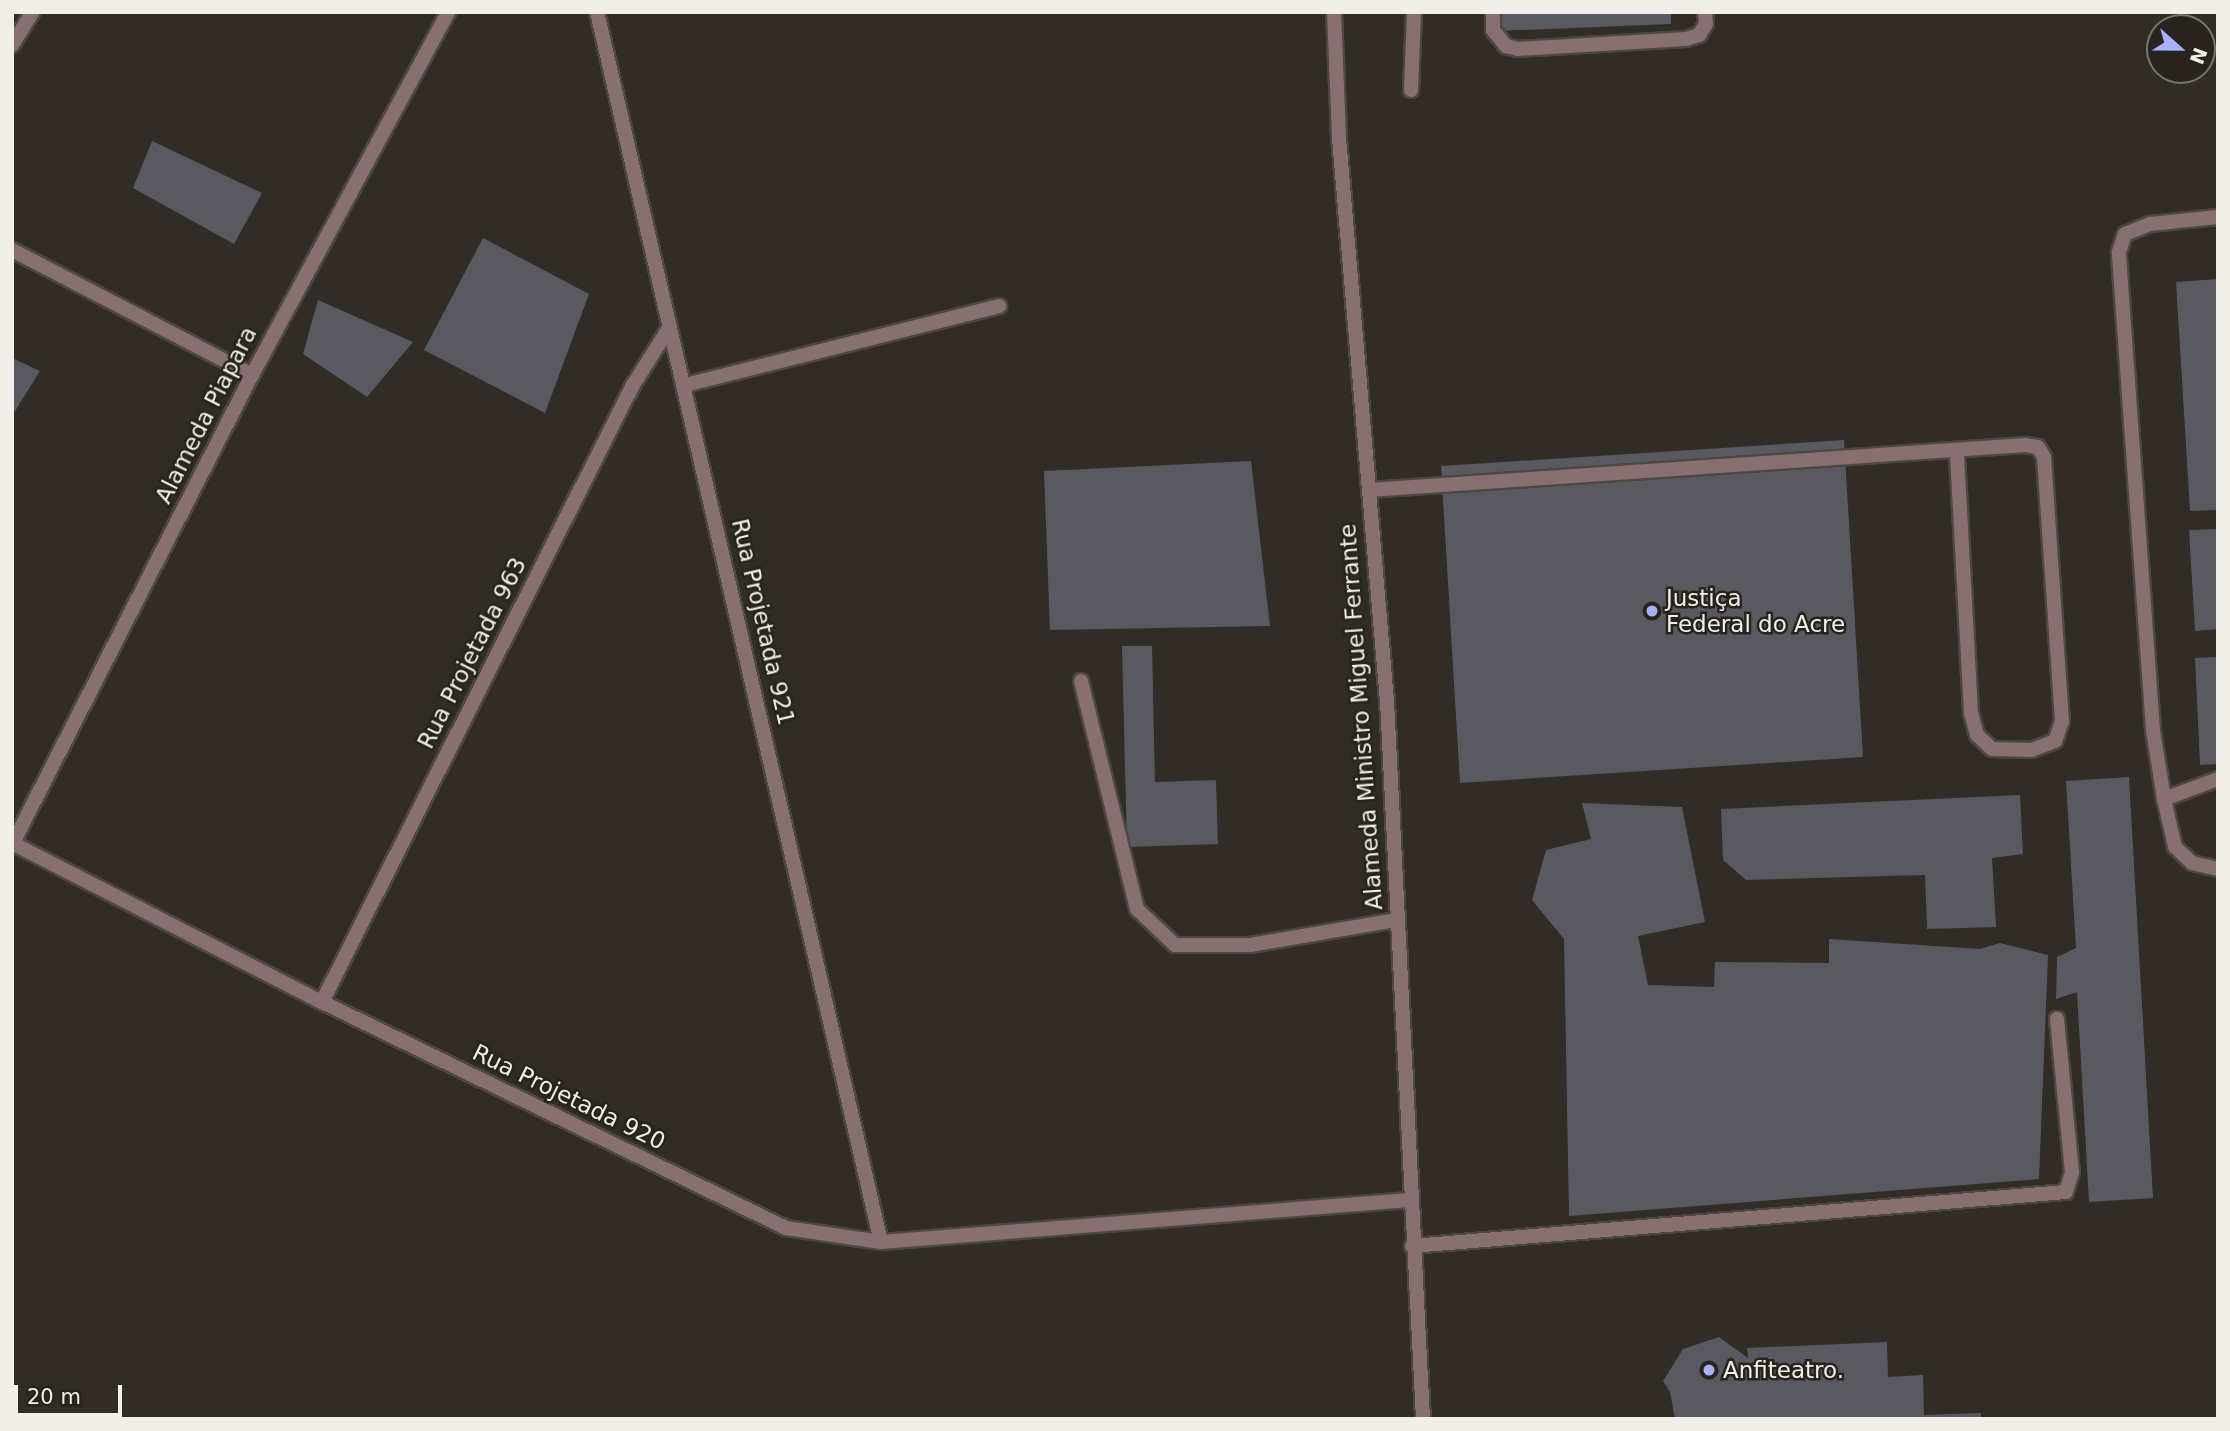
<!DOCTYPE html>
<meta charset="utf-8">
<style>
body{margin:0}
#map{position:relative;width:2230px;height:1431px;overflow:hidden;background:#312c26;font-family:"DejaVu Sans",sans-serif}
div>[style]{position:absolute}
.building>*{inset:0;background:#5a5961}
.roads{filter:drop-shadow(2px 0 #4c4741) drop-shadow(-2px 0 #4c4741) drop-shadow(0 2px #4c4741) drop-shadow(0 -2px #4c4741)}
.service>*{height:14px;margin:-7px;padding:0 7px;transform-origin:7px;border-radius:7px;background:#876f72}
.minor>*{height:14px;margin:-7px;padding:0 7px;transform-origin:7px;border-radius:7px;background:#876f72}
.dots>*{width:19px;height:19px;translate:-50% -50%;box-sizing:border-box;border:4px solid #28231d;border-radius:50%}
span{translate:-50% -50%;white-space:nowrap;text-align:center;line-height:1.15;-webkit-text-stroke:5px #28231d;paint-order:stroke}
.street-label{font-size:23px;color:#f2eeea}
.poi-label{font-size:23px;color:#f2eeea}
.left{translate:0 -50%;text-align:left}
.frame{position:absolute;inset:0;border:14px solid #f2eeea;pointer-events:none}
.north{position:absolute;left:2146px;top:14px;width:70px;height:70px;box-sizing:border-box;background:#28231d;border:2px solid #79746f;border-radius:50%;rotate:111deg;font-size:19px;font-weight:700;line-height:28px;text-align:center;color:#f2eeea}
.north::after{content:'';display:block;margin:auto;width:24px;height:32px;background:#a7b1fc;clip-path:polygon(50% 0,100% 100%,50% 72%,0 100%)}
.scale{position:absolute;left:14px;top:1385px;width:108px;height:32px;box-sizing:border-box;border:4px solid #f2eeea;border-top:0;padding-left:9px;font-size:21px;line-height:24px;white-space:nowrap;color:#f2eeea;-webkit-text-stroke:5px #28231d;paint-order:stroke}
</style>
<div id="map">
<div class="building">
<i style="clip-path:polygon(1497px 12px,1671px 12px,1671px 24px,1497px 31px)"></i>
<i style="clip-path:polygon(152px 141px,262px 193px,234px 244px,133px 188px)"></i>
<i style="clip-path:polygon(483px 238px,589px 294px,545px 413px,424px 350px)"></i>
<i style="clip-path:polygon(2218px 279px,2218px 510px,2190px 511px,2176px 282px)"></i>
<i style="clip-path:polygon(318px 300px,413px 342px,367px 397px,303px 354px)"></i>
<i style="clip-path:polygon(12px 358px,40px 371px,12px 416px)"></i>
<i style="clip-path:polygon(1844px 440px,1863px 757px,1460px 783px,1441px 466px)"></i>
<i style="clip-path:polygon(1251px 461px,1270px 626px,1050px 630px,1044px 471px)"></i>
<i style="clip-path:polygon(2218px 529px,2218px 629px,2195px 631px,2189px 530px)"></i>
<i style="clip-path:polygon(1122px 646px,1152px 646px,1155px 782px,1216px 780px,1218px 844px,1127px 847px)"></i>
<i style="clip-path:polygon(2218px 657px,2218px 764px,2200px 765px,2195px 658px)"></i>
<i style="clip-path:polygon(2129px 777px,2153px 1198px,2089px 1202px,2077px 992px,2056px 999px,2057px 957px,2076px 948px,2066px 781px)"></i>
<i style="clip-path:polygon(2020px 795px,2023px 854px,1992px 858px,1996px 927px,1927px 929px,1925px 875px,1746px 880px,1723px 860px,1721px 809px)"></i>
<i style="clip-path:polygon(1582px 803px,1682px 807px,1705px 922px,1638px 936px,1648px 985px,1714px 987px,1715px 962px,1829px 963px,1829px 939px,1980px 949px,2000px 943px,2048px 955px,2039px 1179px,1569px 1216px,1564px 939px,1532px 900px,1546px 850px,1591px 839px)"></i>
<i style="clip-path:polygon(1719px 1337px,1748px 1358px,1747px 1348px,1887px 1342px,1888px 1377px,1923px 1375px,1924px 1415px,1981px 1413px,1981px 1419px,1675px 1419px,1670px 1392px,1663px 1381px,1683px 1349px)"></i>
</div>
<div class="roads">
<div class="service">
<i style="left:1493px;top:12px;width:18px;rotate:90deg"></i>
<i style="left:1493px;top:30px;width:21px;rotate:51deg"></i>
<i style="left:1506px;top:46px;width:12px;rotate:14deg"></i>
<i style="left:1518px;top:49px;width:168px;rotate:-3.4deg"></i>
<i style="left:1686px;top:39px;width:14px;rotate:-17deg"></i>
<i style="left:1699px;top:35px;width:13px;rotate:-58deg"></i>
<i style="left:1706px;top:24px;width:12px;rotate:-95deg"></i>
<i style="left:1411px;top:90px;width:78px;rotate:-87.8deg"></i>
<i style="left:1369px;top:490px;width:658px;rotate:-3.92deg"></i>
<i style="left:2025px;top:445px;width:13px;rotate:9deg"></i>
<i style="left:2038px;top:447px;width:12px;rotate:59deg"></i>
<i style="left:2044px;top:457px;width:265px;rotate:86.1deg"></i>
<i style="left:2062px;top:721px;width:21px;rotate:109deg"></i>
<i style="left:2055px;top:741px;width:25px;rotate:159deg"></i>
<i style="left:2032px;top:750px;width:40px;rotate:-178.6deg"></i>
<i style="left:1992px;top:749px;width:21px;rotate:-137deg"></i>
<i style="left:1977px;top:735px;width:23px;rotate:-105deg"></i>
<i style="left:1971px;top:713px;width:262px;rotate:-93.1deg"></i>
<i style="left:1081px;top:681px;width:235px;rotate:76.2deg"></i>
<i style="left:1137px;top:909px;width:52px;rotate:43.5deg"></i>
<i style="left:1175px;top:945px;width:75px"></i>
<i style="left:1250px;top:945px;width:149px;rotate:-9.7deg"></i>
<i style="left:2218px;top:779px;width:58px;rotate:159.7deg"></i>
<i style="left:2164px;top:799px;width:49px;rotate:77.1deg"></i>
<i style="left:2175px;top:847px;width:23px;rotate:43deg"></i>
<i style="left:2192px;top:863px;width:27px;rotate:13deg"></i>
<i style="left:2164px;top:799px;width:70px;rotate:-99.1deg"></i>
<i style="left:2153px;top:730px;width:479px;rotate:-94.1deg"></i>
<i style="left:2119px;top:252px;width:19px;rotate:-72deg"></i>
<i style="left:2125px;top:234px;width:27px;rotate:-22deg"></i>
<i style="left:2150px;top:224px;width:68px;rotate:-5.9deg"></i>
<i style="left:1412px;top:1246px;width:656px;rotate:-4.72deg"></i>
<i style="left:2066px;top:1192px;width:21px;rotate:-73deg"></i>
<i style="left:2072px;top:1172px;width:154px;rotate:-95.6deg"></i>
</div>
<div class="minor">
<i style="left:597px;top:12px;width:1262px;rotate:77deg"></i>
<i style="left:1334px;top:12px;width:126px;rotate:87.7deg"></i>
<i style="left:1339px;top:138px;width:565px;rotate:85.13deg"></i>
<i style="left:1387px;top:701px;width:719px;rotate:87.13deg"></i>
<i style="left:12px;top:45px;width:39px;rotate:-58deg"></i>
<i style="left:12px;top:250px;width:271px;rotate:27.5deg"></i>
<i style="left:685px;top:385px;width:324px;rotate:-14.1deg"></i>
<i style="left:12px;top:843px;width:348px;rotate:27.2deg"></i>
<i style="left:322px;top:1002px;width:516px;rotate:25.97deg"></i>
<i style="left:786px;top:1228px;width:96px;rotate:8.4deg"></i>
<i style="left:881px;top:1242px;width:530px;rotate:-4.55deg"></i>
<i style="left:13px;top:843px;width:525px;rotate:-62.95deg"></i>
<i style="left:252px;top:375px;width:413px;rotate:-61.6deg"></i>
<i style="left:322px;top:1002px;width:691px;rotate:-63.25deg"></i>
<i style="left:633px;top:385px;width:67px;rotate:-57.7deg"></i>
</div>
</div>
<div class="dots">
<i style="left:1652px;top:611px;background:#a7b1fc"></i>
<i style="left:1709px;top:1370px;background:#a7b1fc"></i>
</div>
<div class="street-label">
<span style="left:206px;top:415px;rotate:-63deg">Alameda Piapara</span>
<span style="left:763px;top:622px;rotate:77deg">Rua Projetada 921</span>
<span style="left:472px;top:653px;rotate:-63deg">Rua Projetada 963</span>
<span style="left:1361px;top:717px;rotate:-94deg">Alameda Ministro Miguel Ferrante</span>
<span style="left:569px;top:1097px;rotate:26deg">Rua Projetada 920</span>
</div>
<div class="poi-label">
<span class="left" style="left:1666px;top:611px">Justiça<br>Federal do Acre</span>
<span class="left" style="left:1723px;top:1370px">Anfiteatro.</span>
</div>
<div class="frame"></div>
<div class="north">N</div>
<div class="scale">20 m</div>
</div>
